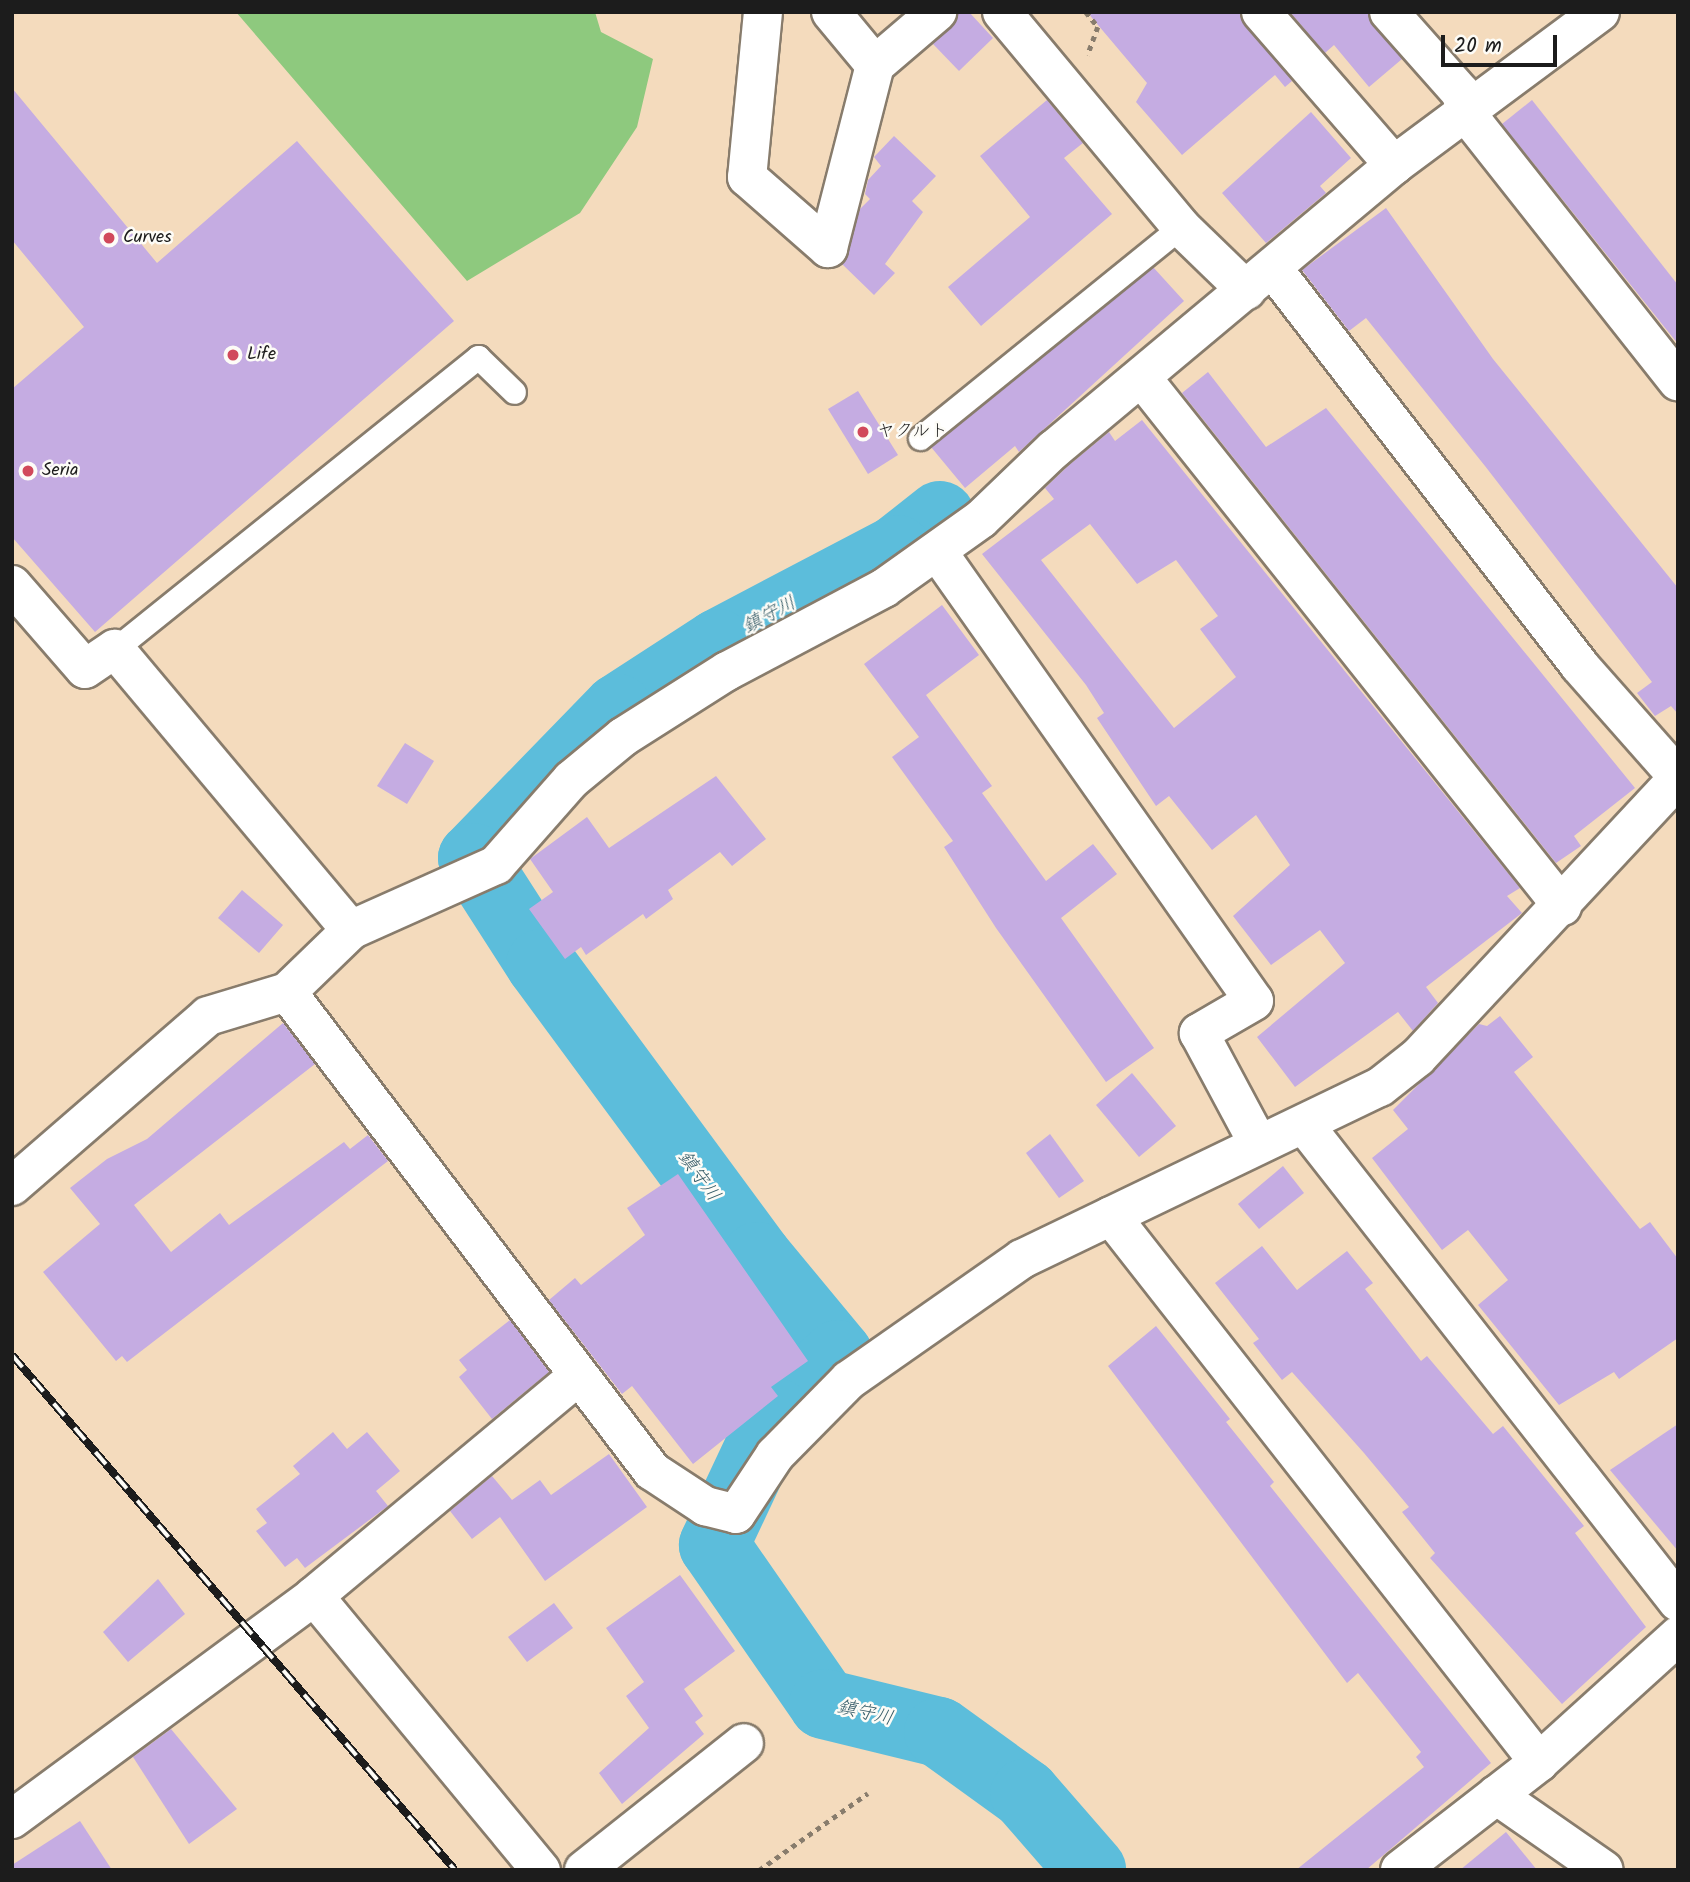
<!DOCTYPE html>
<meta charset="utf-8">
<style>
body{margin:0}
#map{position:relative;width:1690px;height:1882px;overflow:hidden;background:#f4dbbd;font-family:Kalam,"Klee One",sans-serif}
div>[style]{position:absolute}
.green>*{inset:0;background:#8ec97e}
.river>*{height:70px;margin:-35px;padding:0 35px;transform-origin:35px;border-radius:35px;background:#5cbddb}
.building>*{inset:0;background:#c5ace2}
.path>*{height:4.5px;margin-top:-2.25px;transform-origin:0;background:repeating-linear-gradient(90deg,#887c6c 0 5px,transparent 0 10px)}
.roads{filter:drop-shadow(2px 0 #887c6c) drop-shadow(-2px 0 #887c6c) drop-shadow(0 2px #887c6c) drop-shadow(0 -2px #887c6c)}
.service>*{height:23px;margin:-11.5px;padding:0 11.5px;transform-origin:11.5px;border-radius:11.5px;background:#fff}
.minor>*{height:38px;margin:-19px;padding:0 19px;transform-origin:19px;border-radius:19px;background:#fff}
.rail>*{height:8px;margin-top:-4px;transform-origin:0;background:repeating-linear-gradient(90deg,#fdfcf7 0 16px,#1c1c1c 0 32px);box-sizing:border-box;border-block:2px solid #1c1c1c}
.dots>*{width:19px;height:19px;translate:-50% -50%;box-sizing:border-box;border:4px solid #fdfcf7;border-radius:50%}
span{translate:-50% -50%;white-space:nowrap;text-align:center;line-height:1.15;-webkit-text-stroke:5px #fdfcf7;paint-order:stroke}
.poi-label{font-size:18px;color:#1c1c1c}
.left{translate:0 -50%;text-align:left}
.water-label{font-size:19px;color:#365c68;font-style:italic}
.frame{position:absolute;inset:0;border:14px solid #1c1c1c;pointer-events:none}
.scale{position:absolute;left:1441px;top:35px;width:116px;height:32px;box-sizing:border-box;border:4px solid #1c1c1c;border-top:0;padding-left:9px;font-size:21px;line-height:24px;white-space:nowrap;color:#1c1c1c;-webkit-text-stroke:5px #fdfcf7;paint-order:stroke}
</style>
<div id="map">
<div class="green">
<i style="clip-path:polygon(236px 12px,595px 12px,601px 32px,653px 59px,637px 127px,580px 213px,467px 281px)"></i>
</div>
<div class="river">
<i style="left:940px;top:516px;width:55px;rotate:141.7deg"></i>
<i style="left:897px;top:550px;width:202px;rotate:152.3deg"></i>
<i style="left:718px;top:644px;width:119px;rotate:147deg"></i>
<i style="left:618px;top:709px;width:208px;rotate:134.2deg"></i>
<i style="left:473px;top:858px;width:126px;rotate:57.3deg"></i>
<i style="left:541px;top:964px;width:364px;rotate:53.6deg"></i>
<i style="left:757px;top:1257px;width:127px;rotate:50.4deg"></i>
<i style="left:838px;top:1355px;width:85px;rotate:136.9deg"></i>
<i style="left:776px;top:1413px;width:146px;rotate:115.2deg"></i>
<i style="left:714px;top:1545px;width:193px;rotate:55.3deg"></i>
<i style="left:824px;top:1704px;width:118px;rotate:13.7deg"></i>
<i style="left:939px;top:1732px;width:106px;rotate:35.8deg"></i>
<i style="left:1025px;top:1794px;width:101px;rotate:49deg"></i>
</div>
<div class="building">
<i style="clip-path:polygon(958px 12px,969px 12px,993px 38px,959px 71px,933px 44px)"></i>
<i style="clip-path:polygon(1087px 12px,1240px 12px,1292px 81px,1285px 87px,1275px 75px,1182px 155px,1136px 102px,1147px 83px)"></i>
<i style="clip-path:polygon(1290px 12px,1368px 12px,1402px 59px,1369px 87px,1334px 45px,1325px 53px)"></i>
<i style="clip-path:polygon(12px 88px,157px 263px,297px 141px,454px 321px,95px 632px,12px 537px,12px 389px,84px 327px,12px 240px)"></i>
<i style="clip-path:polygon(1047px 100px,1083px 143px,1064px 158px,1112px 214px,981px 326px,948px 287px,1030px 217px,980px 156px)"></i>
<i style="clip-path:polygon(1532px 100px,1678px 285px,1678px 344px,1502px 124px)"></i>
<i style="clip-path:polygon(1311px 112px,1351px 158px,1320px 186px,1326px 193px,1266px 243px,1222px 193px)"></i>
<i style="clip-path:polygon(894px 136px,936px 176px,912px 201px,923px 212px,885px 264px,895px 273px,874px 295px,842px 264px,860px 209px,870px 199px,865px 194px,868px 180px,881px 166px,874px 157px)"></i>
<i style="clip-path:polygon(1386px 208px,1493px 359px,1678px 588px,1678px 714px,1671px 706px,1655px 716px,1637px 693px,1652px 682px,1485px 466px,1366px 318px,1349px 331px,1302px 270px)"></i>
<i style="clip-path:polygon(1153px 267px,1184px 301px,1019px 452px,1015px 446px,965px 488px,931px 447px)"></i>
<i style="clip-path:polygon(1208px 372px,1266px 447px,1326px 408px,1635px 788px,1574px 836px,1581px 846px,1556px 863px,1182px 393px)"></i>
<i style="clip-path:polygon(858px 391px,898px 455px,868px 474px,828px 409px)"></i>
<i style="clip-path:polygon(evenodd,1142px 420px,1520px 888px,1507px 896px,1522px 913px,1426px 987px,1438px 1003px,1413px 1031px,1398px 1012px,1295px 1087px,1257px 1037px,1345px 963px,1320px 930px,1271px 965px,1233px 916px,1290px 865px,1256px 815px,1212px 850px,1169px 796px,1156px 806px,1097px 718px,1104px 713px,1086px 685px,982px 554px,1054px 499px,1045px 488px,1069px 465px,1109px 432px,1115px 441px,1142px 420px,1090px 524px,1137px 584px,1176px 560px,1218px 616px,1200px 629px,1236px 677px,1174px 728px,1041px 560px,1090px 524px)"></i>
<i style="clip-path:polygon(942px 605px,979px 655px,926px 695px,992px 786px,982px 793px,1046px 881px,1093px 844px,1117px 874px,1061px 918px,1154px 1048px,1106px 1082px,996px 928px,944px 847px,953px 841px,892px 757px,919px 737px,864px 664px)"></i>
<i style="clip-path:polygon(405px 743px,434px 761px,407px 804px,377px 786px)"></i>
<i style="clip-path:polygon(716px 776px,766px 839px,732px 866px,720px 852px,668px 890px,673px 899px,646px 919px,643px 914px,586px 955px,581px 947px,565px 959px,529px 909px,553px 892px,530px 859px,587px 817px,609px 848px)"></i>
<i style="clip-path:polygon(242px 890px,283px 925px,259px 953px,218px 918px)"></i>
<i style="clip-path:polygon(1500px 1016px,1533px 1057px,1514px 1072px,1640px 1229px,1650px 1222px,1678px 1259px,1678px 1338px,1619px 1379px,1614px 1372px,1559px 1405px,1478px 1305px,1508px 1280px,1468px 1230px,1442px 1250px,1372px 1158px,1408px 1129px,1393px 1110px,1479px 1024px,1487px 1026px)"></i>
<i style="clip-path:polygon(283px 1023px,315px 1064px,134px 1205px,171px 1252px,220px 1213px,229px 1225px,344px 1142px,350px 1149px,368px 1135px,388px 1161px,127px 1362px,122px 1356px,116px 1361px,43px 1272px,100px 1224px,70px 1188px,107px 1159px,147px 1139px)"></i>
<i style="clip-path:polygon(1132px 1073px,1176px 1126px,1139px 1157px,1096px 1105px)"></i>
<i style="clip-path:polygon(1050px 1134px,1084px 1181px,1059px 1198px,1026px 1153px)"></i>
<i style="clip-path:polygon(1283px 1166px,1304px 1193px,1259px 1229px,1238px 1204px)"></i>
<i style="clip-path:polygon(678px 1174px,808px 1361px,771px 1387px,778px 1396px,693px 1464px,632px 1386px,622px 1394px,549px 1300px,575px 1278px,581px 1285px,645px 1235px,627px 1208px)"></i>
<i style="clip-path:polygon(1262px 1246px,1297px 1290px,1347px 1251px,1373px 1283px,1365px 1289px,1421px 1361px,1427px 1356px,1493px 1434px,1503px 1426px,1584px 1526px,1575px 1533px,1646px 1627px,1562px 1704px,1430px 1558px,1435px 1553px,1402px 1512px,1409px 1507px,1364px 1453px,1292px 1372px,1282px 1380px,1253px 1343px,1259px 1339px,1215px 1283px)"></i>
<i style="clip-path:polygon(510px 1320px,549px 1372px,492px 1419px,459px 1377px,467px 1370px,459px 1360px)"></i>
<i style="clip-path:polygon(1156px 1326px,1230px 1419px,1226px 1422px,1274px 1482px,1270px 1486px,1491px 1763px,1366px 1870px,1296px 1870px,1424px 1767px,1416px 1757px,1421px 1752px,1358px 1673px,1347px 1683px,1108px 1366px)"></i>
<i style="clip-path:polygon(1678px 1424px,1678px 1551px,1610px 1470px)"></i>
<i style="clip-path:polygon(333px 1432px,347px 1449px,367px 1432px,400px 1471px,376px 1491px,388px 1506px,305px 1568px,297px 1558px,285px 1567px,256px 1531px,267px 1523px,256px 1509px,300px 1474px,293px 1466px)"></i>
<i style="clip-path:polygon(609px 1454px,647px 1507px,545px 1581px,500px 1517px,472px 1539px,450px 1511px,492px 1476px,512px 1500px,540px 1480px,551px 1495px)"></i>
<i style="clip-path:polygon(680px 1575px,735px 1651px,684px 1689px,703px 1716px,695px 1722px,704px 1734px,622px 1804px,599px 1773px,649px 1728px,626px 1696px,644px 1682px,606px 1628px)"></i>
<i style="clip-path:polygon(158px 1579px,185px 1614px,128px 1662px,103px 1632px)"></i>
<i style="clip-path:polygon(554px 1603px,573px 1628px,527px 1662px,508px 1637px)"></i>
<i style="clip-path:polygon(171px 1729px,237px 1809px,189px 1844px,133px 1757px)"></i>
<i style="clip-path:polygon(80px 1821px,112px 1870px,12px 1870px,12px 1865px)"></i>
<i style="clip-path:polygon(1506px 1832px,1537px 1870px,1460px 1870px)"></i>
</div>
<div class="path">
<i style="left:1086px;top:12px;width:19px;rotate:51deg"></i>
<i style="left:1098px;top:27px;width:30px;rotate:110deg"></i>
<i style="left:759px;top:1870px;width:133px;rotate:-35.2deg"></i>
</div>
<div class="roads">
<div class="service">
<i style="left:920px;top:438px;width:336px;rotate:-39deg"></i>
<i style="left:115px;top:649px;width:466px;rotate:-38.8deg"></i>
<i style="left:478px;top:357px;width:50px;rotate:44.2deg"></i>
</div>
<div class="minor">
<i style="left:763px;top:12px;width:166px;rotate:95.5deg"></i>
<i style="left:747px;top:177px;width:108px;rotate:41.2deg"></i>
<i style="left:828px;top:248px;width:189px;rotate:-75.6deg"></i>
<i style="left:831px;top:12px;width:69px;rotate:50.3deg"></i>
<i style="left:875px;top:65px;width:82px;rotate:-40.5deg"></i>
<i style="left:1002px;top:12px;width:280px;rotate:50.2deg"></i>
<i style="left:1181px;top:227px;width:91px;rotate:44.1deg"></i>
<i style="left:1261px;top:12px;width:203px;rotate:49deg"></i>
<i style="left:1389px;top:12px;width:108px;rotate:48.4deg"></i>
<i style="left:1461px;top:93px;width:21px;rotate:76deg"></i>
<i style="left:1466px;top:113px;width:342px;rotate:51.7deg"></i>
<i style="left:1600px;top:12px;width:257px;rotate:143.4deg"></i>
<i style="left:1394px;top:165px;width:443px;rotate:140.1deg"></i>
<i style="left:1054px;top:449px;width:101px;rotate:136.2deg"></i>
<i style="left:981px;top:519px;width:119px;rotate:144.6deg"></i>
<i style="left:884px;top:588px;width:178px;rotate:152.1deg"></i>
<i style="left:727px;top:671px;width:123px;rotate:147.6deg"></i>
<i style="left:623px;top:737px;width:67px;rotate:140.4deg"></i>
<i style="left:571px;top:780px;width:113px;rotate:131.4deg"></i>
<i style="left:496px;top:865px;width:159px;rotate:155.9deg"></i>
<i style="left:351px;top:930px;width:89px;rotate:135.9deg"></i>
<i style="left:287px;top:992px;width:602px;rotate:52.69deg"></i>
<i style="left:652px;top:1471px;width:64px;rotate:33.4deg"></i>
<i style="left:705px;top:1506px;width:32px;rotate:14deg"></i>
<i style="left:736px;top:1514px;width:71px;rotate:-56.5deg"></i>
<i style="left:775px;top:1455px;width:105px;rotate:-45.4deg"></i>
<i style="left:849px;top:1380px;width:211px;rotate:-35deg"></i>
<i style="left:1022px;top:1259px;width:397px;rotate:-25.7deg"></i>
<i style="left:1380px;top:1087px;width:48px;rotate:-38.3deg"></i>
<i style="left:1418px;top:1057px;width:381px;rotate:-47deg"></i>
<i style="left:1274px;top:270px;width:499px;rotate:52.3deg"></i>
<i style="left:1579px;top:665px;width:149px;rotate:48.5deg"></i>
<i style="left:1142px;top:378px;width:675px;rotate:51.5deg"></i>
<i style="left:937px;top:551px;width:550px;rotate:54.84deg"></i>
<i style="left:1254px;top:1001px;width:64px;rotate:149.8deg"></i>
<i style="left:1199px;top:1033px;width:125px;rotate:61.8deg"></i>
<i style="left:12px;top:585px;width:111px;rotate:49deg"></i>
<i style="left:85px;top:669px;width:36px;rotate:-34deg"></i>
<i style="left:115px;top:649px;width:367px;rotate:50deg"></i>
<i style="left:1306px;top:1127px;width:603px;rotate:51.93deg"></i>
<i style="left:12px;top:1186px;width:259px;rotate:-40.9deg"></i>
<i style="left:208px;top:1016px;width:83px;rotate:-16.9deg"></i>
<i style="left:1111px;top:1216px;width:694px;rotate:51.91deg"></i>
<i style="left:314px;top:1596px;width:356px;rotate:50.4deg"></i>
<i style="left:1496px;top:1795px;width:131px;rotate:34.8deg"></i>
<i style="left:12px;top:1819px;width:375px;rotate:-36.4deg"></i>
<i style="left:314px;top:1596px;width:344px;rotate:-39.8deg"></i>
<i style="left:584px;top:1870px;width:204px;rotate:-38.4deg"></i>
<i style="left:1400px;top:1870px;width:176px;rotate:-37.8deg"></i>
<i style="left:1539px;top:1762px;width:188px;rotate:-42.2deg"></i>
</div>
</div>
<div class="rail">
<i style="left:12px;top:1355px;width:679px;rotate:49.3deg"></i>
</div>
<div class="dots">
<i style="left:109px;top:238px;background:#d1495b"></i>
<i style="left:233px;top:355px;background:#d1495b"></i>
<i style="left:863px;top:432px;background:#d1495b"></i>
<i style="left:28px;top:471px;background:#d1495b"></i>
</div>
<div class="poi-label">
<span class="left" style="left:123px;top:238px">Curves</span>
<span class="left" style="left:247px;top:355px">Life</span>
<span class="left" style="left:877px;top:432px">ヤクルト</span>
<span class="left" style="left:42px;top:471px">Seria</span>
</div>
<div class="water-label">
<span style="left:770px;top:616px;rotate:-28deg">鎮守川</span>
<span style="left:698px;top:1177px;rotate:54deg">鎮守川</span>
<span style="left:865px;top:1714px;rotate:13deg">鎮守川</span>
</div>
<div class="frame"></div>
<div class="scale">20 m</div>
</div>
